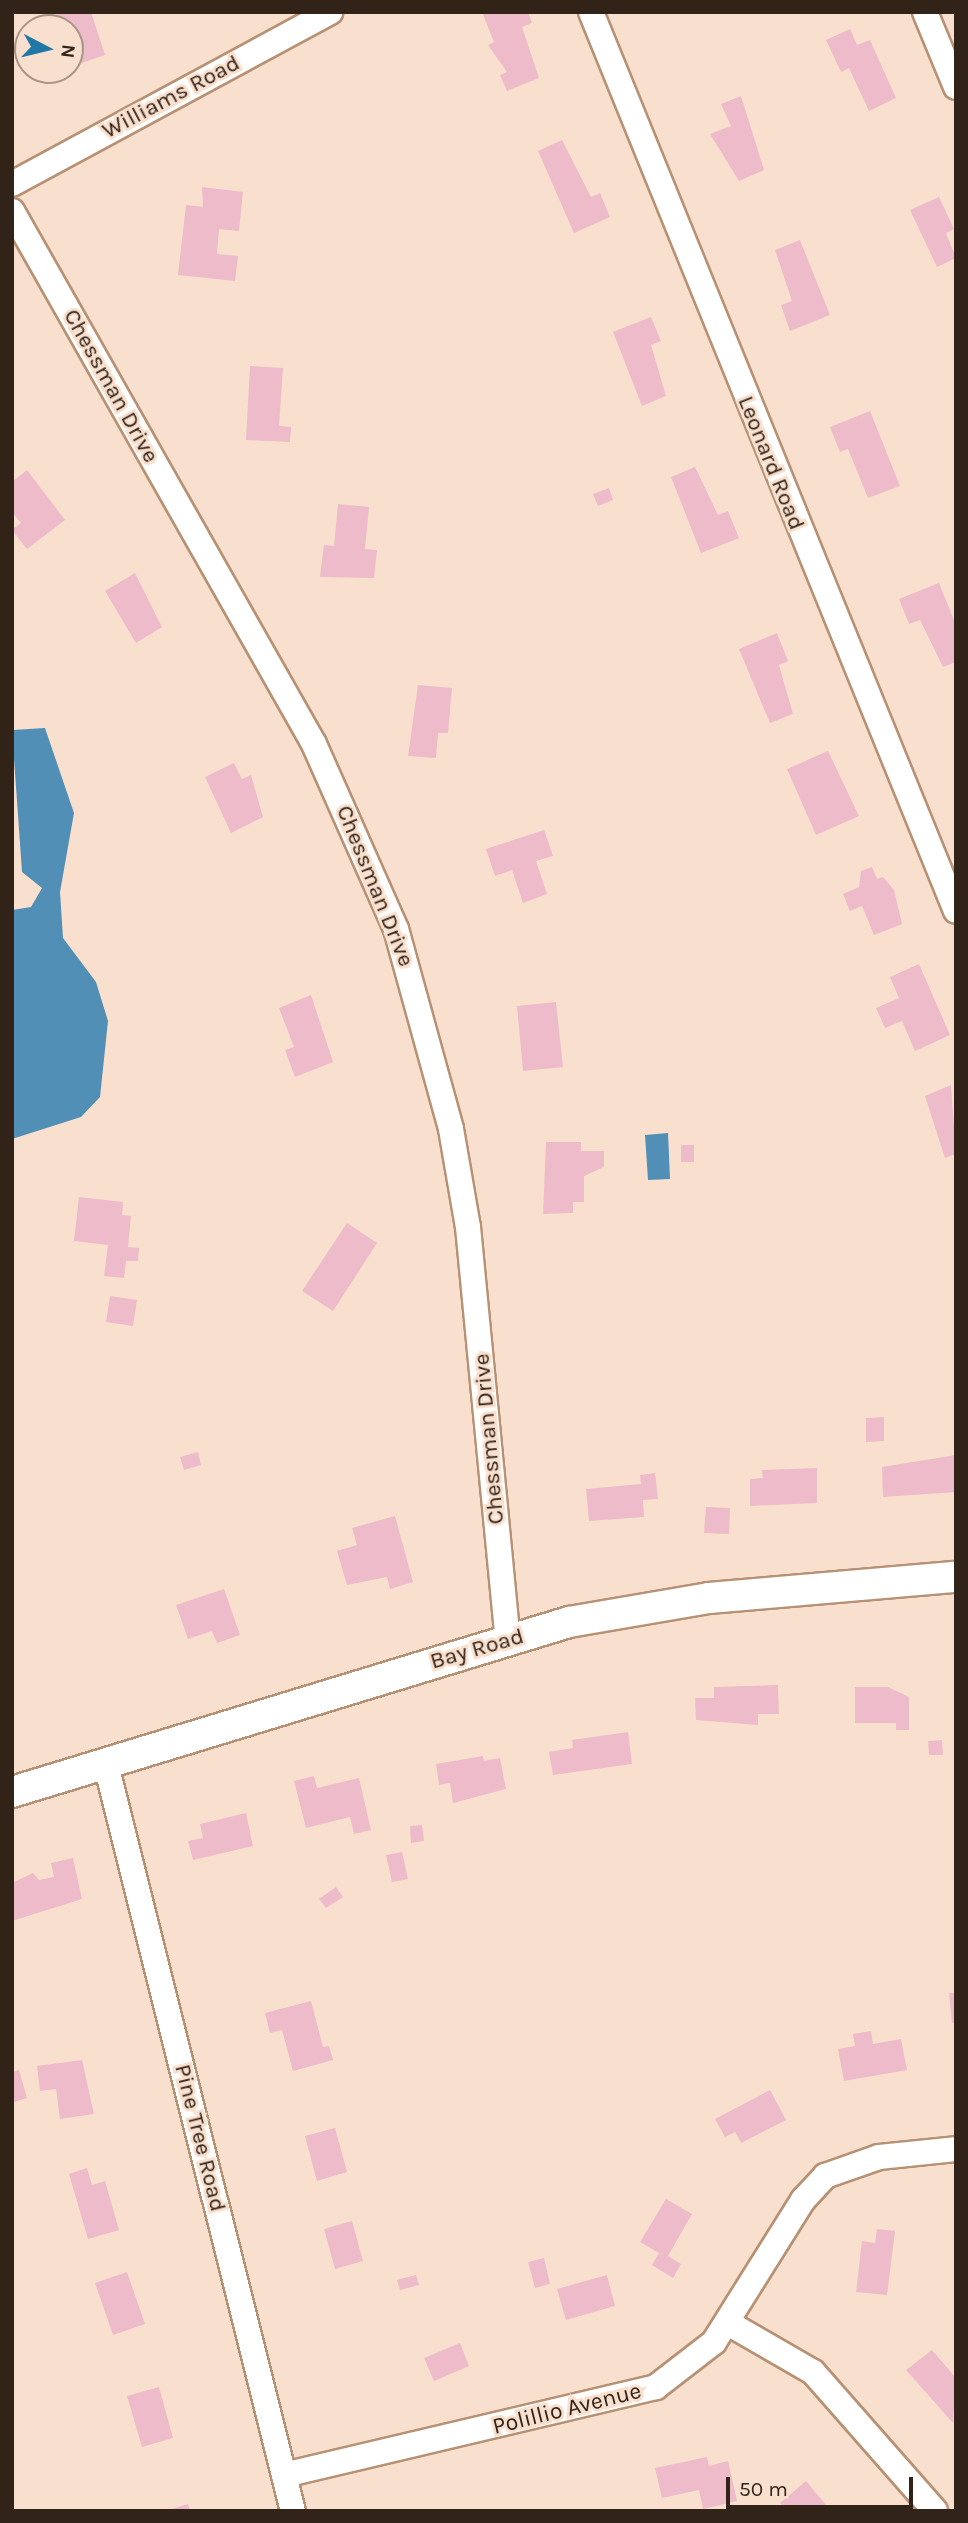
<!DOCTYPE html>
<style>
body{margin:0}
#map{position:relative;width:968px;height:2523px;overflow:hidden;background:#f9e0ce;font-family:Karla,sans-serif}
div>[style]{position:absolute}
.water>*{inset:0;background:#528fb6}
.building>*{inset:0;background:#eebbca}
.roads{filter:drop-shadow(2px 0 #b79174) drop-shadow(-2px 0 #b79174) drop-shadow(0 2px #b79174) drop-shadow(0 -2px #b79174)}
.minor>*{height:24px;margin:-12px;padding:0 12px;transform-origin:12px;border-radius:12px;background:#fff}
.major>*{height:30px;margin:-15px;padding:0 15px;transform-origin:15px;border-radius:15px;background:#fff}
span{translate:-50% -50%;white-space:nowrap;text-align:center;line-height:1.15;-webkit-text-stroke:6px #f9e0ce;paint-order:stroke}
.street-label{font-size:23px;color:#322318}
.frame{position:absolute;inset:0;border:14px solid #322318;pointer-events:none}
.north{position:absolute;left:14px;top:14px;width:70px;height:70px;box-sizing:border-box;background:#f9e0ce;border:2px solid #a99485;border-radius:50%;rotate:97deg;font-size:19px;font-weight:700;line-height:28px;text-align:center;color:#322318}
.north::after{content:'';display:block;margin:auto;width:24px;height:32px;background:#2178a7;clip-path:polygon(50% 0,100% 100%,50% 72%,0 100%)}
.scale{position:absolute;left:726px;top:2477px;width:187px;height:32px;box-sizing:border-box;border:4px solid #322318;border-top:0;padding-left:9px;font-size:21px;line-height:24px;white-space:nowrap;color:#322318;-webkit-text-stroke:5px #f9e0ce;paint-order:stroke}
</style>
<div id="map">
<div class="water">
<i style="clip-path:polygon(45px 728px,74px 813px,60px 892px,63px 938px,96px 982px,108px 1021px,100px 1097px,81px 1117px,12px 1139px,12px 910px,31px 907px,42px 888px,22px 872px,12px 730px)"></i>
<i style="clip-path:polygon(668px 1133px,670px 1179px,648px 1180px,645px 1135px)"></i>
</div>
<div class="building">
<i style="clip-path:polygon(91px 12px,105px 55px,73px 66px,70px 28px,49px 28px,45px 15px)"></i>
<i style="clip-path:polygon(482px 12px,528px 12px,532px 23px,522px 27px,539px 78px,507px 91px,500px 75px,507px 72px,488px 45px,494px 42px)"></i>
<i style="clip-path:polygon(850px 29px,857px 45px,870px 40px,896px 98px,869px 111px,849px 68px,841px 72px,826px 40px)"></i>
<i style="clip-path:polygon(741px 96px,764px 170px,739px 181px,710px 134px,731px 126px,721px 104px)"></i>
<i style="clip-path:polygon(562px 140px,591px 197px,600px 193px,610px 217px,574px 233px,538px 151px)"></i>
<i style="clip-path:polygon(202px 187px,243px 192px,239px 231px,219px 229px,217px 254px,238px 256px,235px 281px,178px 275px,186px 205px,203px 207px)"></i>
<i style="clip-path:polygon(939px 197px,954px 229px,946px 233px,956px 258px,937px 267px,910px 210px)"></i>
<i style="clip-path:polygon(800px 240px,830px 315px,790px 331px,781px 305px,792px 301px,775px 250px)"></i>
<i style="clip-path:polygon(651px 317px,661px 341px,651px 345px,666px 396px,642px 406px,613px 332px)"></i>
<i style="clip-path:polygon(250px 366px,283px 368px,279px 426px,291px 427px,290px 442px,246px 440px)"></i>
<i style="clip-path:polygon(870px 411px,900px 486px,868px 498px,848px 449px,840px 452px,830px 427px)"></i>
<i style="clip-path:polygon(695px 467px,718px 515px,728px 511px,739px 538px,701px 553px,671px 477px)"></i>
<i style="clip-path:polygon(27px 470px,65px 520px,27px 549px,12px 530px,21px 523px,12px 512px,12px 482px)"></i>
<i style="clip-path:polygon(609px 488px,613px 500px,598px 506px,593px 494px)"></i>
<i style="clip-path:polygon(338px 504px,369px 507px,365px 549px,377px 550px,374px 578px,320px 577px,324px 545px,334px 546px)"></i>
<i style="clip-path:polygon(135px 573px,162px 627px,136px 643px,105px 591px)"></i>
<i style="clip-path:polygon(939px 583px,956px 625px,956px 662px,943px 667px,920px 620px,909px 624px,899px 599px)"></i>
<i style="clip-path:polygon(777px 633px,788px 661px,779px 665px,793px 714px,770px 723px,739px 649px)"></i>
<i style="clip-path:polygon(418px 685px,452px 688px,448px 733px,438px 733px,436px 758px,408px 756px)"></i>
<i style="clip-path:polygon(828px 751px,859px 816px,816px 835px,787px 769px)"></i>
<i style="clip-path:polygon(234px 763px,242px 779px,251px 775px,263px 817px,231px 833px,205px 777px)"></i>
<i style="clip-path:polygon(544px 830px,553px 856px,536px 861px,547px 894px,523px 903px,512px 870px,495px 876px,486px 849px)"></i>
<i style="clip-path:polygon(872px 867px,877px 879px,883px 877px,894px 890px,902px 924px,874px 935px,862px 906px,850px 911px,843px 894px,859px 887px,861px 871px)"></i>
<i style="clip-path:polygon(919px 964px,950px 1035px,915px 1051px,902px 1021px,885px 1028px,876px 1008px,899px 998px,890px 977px)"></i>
<i style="clip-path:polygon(311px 995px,333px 1062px,295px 1077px,285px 1050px,294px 1047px,279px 1008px)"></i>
<i style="clip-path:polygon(556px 1002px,563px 1067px,523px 1071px,517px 1006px)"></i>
<i style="clip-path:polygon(951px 1085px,956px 1154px,945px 1158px,925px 1096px)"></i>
<i style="clip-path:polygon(546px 1142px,581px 1142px,581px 1151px,604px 1151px,604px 1167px,584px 1176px,584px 1202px,573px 1202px,573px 1213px,543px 1214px)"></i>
<i style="clip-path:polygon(681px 1145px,694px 1145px,694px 1162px,681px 1162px)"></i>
<i style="clip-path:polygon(79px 1197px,123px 1202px,122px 1215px,131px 1216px,128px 1247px,139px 1248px,138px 1261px,126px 1261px,124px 1278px,104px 1276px,108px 1245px,74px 1241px)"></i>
<i style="clip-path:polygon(347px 1223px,377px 1243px,333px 1311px,302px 1291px)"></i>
<i style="clip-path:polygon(110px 1296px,137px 1300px,133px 1326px,106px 1322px)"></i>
<i style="clip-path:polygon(884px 1417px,884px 1441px,866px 1442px,866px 1418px)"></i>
<i style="clip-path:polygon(198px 1452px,201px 1465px,184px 1470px,180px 1457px)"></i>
<i style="clip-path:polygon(956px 1455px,956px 1492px,883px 1497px,882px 1467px)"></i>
<i style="clip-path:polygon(817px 1468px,817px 1503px,750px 1506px,750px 1479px,763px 1478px,762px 1470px)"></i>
<i style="clip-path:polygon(655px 1473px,658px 1499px,643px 1500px,644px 1517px,589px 1521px,586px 1489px,641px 1484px,640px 1475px)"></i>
<i style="clip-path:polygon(706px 1507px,730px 1508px,729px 1534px,704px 1533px)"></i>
<i style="clip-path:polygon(395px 1516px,413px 1582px,390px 1589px,387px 1577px,347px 1585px,337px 1551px,357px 1545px,352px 1528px)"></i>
<i style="clip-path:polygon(224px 1589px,240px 1635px,217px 1643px,212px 1631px,188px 1639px,176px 1605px)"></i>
<i style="clip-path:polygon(778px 1685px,779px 1714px,758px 1714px,758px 1725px,696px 1720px,695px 1698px,714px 1698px,714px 1687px)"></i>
<i style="clip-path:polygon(855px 1687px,888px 1687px,909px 1697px,909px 1730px,896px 1730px,896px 1723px,855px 1723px)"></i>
<i style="clip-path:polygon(628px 1732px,632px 1764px,553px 1775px,549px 1752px,573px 1748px,572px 1740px)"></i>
<i style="clip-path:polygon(942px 1740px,943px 1755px,929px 1755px,928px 1741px)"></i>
<i style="clip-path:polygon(483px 1756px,484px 1761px,500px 1758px,506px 1789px,453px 1803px,450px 1783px,439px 1785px,436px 1764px)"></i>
<i style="clip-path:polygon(314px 1776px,317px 1788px,359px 1778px,371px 1830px,354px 1834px,350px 1817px,306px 1828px,294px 1781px)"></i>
<i style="clip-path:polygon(246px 1813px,253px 1846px,193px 1860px,188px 1841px,203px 1838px,200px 1824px)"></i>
<i style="clip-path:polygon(422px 1825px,424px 1841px,411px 1843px,410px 1826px)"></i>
<i style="clip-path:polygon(402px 1852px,408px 1879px,392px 1882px,386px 1855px)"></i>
<i style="clip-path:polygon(73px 1858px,82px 1899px,12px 1921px,12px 1883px,33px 1873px,39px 1880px,54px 1877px,51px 1863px)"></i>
<i style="clip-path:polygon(336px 1887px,343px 1897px,326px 1908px,319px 1899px)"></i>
<i style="clip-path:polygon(949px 1993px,956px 1993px,956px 2022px,952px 2023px)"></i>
<i style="clip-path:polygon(311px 2001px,323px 2047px,329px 2046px,333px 2060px,293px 2071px,282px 2030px,270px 2033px,265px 2013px)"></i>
<i style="clip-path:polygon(871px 2031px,873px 2044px,901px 2039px,907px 2070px,844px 2081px,838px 2049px,855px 2046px,853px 2034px)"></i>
<i style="clip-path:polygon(82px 2060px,94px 2114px,60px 2119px,56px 2089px,40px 2091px,37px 2066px)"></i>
<i style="clip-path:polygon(19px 2070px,27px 2098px,14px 2102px,12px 2072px)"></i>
<i style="clip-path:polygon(770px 2090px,786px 2120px,741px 2143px,735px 2132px,725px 2137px,715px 2119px)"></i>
<i style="clip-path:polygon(335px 2128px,347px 2172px,317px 2181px,305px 2136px)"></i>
<i style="clip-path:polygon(87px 2168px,92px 2185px,105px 2181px,119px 2230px,88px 2239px,69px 2174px)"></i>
<i style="clip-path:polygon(666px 2199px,692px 2214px,668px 2256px,681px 2264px,673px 2278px,652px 2265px,659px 2253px,640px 2242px)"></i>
<i style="clip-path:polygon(352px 2221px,363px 2261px,335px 2269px,324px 2229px)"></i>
<i style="clip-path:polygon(877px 2229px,895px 2231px,887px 2295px,856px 2292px,862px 2241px,875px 2243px)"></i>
<i style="clip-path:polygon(544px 2258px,550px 2284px,535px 2288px,528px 2262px)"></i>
<i style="clip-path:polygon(127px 2272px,145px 2324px,113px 2335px,95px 2283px)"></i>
<i style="clip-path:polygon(416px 2275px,419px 2285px,400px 2290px,397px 2280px)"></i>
<i style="clip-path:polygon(607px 2275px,615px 2306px,566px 2320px,557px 2289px)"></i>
<i style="clip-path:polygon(460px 2343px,469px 2366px,434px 2381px,424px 2358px)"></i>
<i style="clip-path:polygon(932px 2350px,956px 2378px,953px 2423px,906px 2370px)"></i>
<i style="clip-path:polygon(159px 2387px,173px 2438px,142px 2447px,127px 2396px)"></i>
<i style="clip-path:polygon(707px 2457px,709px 2466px,728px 2461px,737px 2501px,703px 2509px,699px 2490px,662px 2498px,655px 2468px)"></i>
<i style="clip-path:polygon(806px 2481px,831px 2511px,787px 2511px,780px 2503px)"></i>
<i style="clip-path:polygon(188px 2504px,190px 2511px,168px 2511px,168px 2510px)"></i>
</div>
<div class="roads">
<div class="minor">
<i style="left:591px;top:12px;width:970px;rotate:67.9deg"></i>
<i style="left:925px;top:12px;width:81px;rotate:67.5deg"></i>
<i style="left:12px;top:184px;width:362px;rotate:-28.4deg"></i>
<i style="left:12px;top:211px;width:613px;rotate:60.46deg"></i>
<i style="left:314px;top:744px;width:202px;rotate:66.1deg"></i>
<i style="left:396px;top:929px;width:207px;rotate:74.6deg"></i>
<i style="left:451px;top:1129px;width:99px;rotate:80.2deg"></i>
<i style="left:468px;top:1227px;width:414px;rotate:84.5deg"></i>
<i style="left:106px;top:1765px;width:769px;rotate:75.93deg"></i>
<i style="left:728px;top:2323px;width:98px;rotate:30deg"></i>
<i style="left:813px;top:2372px;width:185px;rotate:48.7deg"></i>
<i style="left:284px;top:2475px;width:382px;rotate:-13.3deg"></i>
<i style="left:656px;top:2387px;width:73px;rotate:-37.8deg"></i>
<i style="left:714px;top:2342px;width:168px;rotate:-57.9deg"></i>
<i style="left:803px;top:2200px;width:33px;rotate:-47deg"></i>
<i style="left:825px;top:2176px;width:57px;rotate:-19.4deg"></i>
<i style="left:879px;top:2157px;width:77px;rotate:-5.9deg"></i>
</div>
<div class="major">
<i style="left:12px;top:1792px;width:582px;rotate:-16.97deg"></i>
<i style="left:569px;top:1622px;width:142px;rotate:-9.7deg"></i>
<i style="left:709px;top:1598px;width:248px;rotate:-4.9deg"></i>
</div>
</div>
<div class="street-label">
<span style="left:171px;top:97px;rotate:-28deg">Williams Road</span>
<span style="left:111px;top:386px;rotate:61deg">Chessman Drive</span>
<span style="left:771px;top:463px;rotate:68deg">Leonard Road</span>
<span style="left:375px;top:886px;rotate:68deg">Chessman Drive</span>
<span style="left:489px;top:1439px;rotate:-95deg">Chessman Drive</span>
<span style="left:477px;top:1649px;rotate:-16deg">Bay Road</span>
<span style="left:200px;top:2138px;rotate:76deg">Pine Tree Road</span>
<span style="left:567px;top:2409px;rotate:-14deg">Polillio Avenue</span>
</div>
<div class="frame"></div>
<div class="north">N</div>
<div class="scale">50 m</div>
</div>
